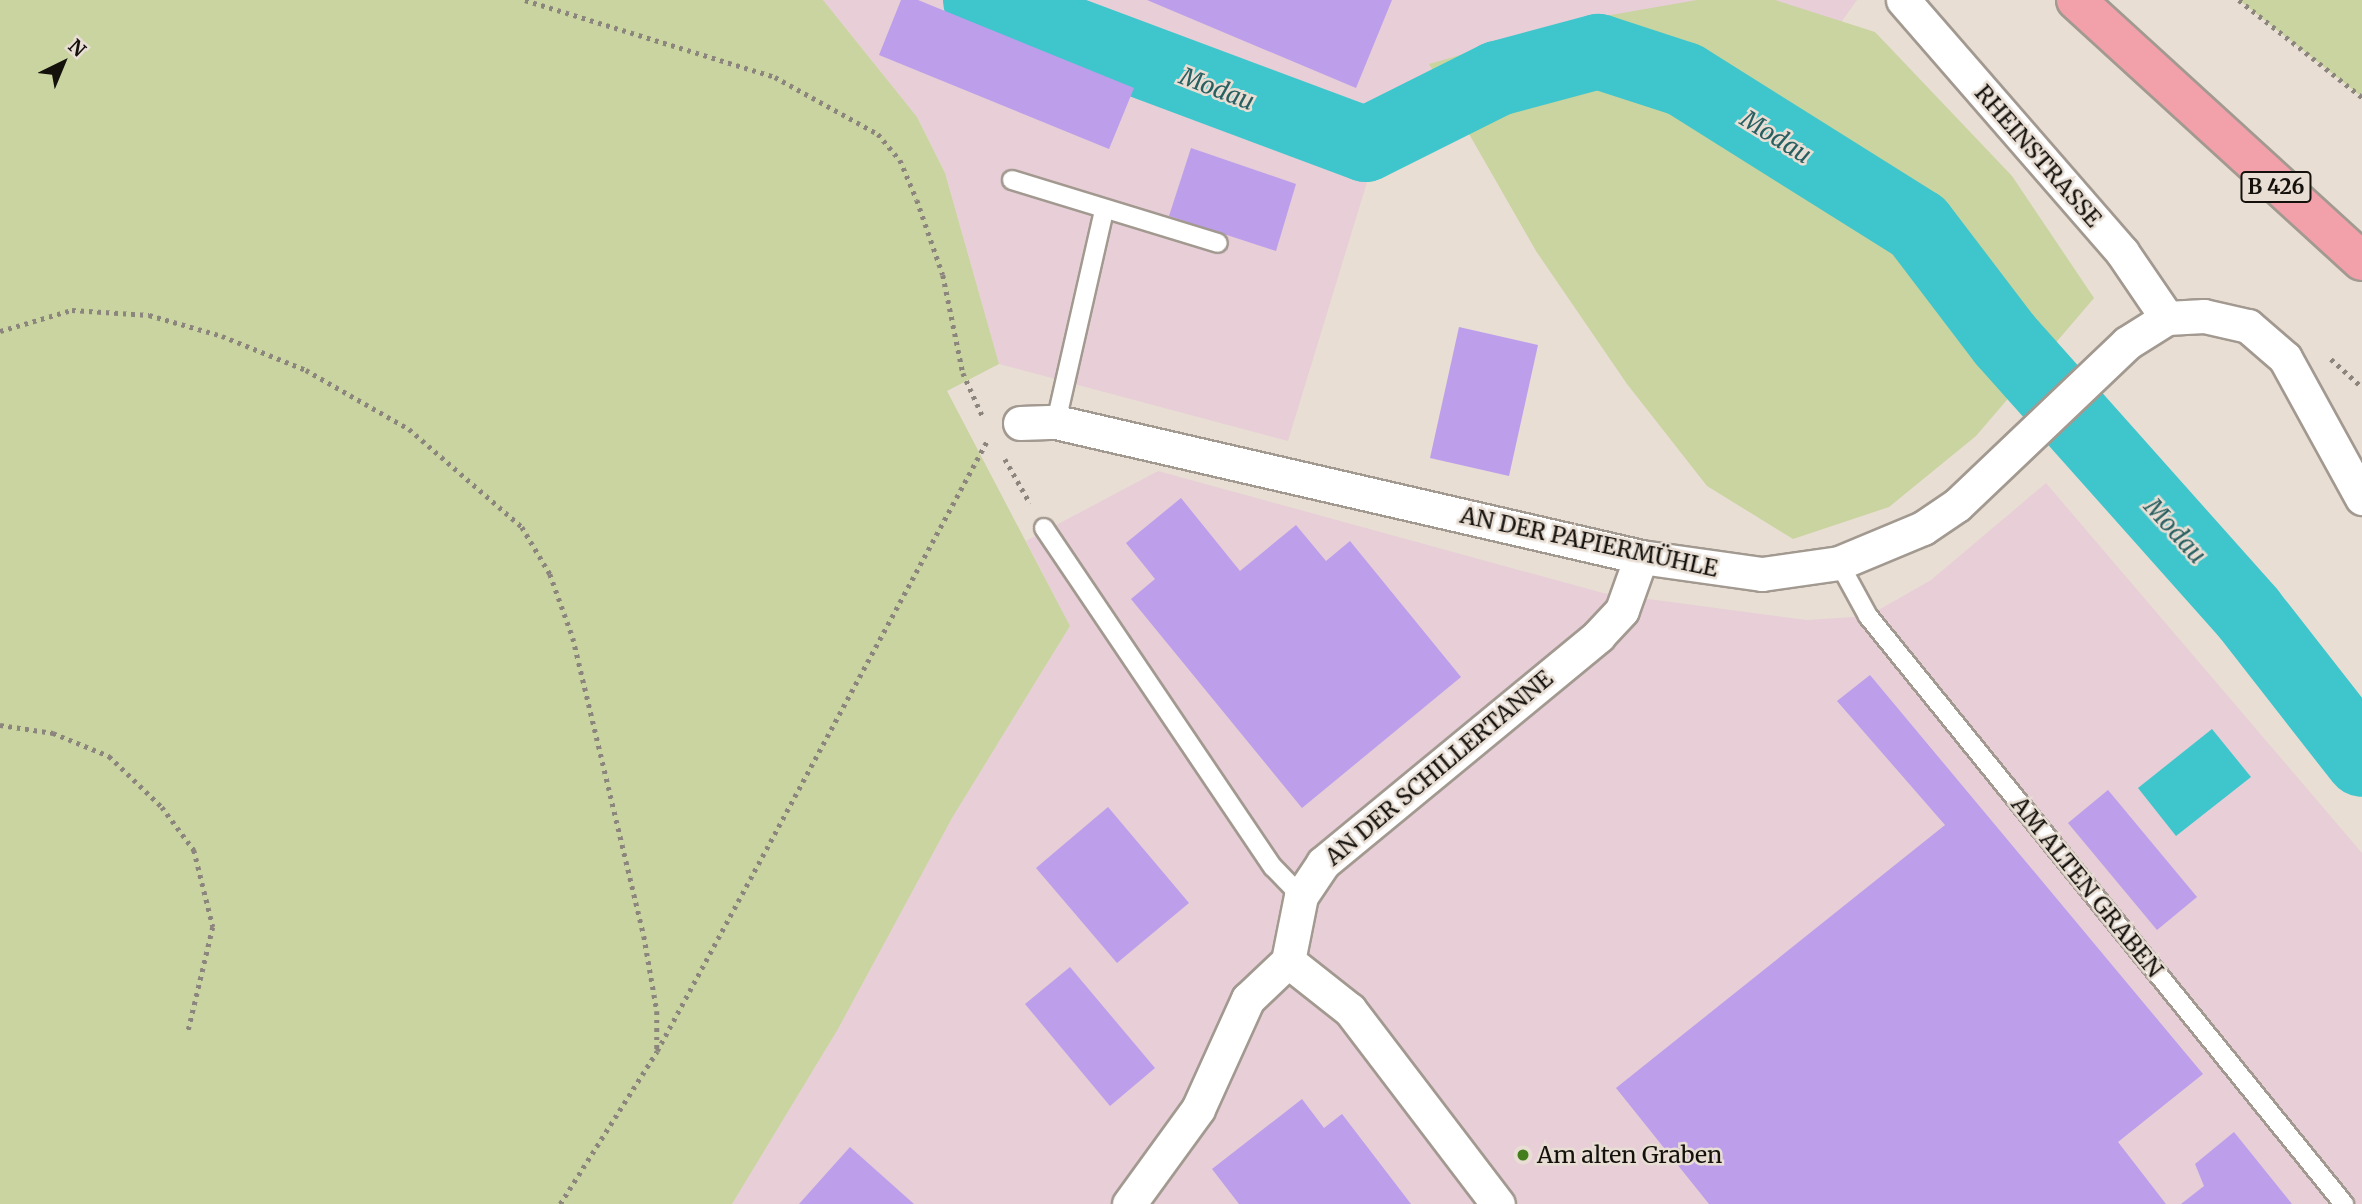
<!DOCTYPE html>
<meta charset="utf-8">
<style>
body{margin:0}
#map{position:relative;width:2362px;height:1204px;overflow:hidden;background:#e8ded4;font-family:Merriweather,serif}
div>[style]{position:absolute}
.industrial>*{inset:0;background:#e7ced7}
.green>*{inset:0;background:#c9d4a0}
.water>*{inset:0;background:#3fc6cc}
.river>*{height:75px;margin:-37.5px;padding:0 37.5px;transform-origin:37.5px;border-radius:37.5px;background:#3fc6cc}
.building>*{inset:0;background:#bd9eeb}
.path>*{height:4.5px;margin-top:-2.25px;transform-origin:0;background:repeating-linear-gradient(90deg,#8c857d 0 3.5px,transparent 0 8.5px)}
.roads{filter:drop-shadow(2px 0 #a29990) drop-shadow(-2px 0 #a29990) drop-shadow(0 2px #a29990) drop-shadow(0 -2px #a29990)}
.service>*{height:18px;margin:-9px;padding:0 9px;transform-origin:9px;border-radius:9px;background:#fff}
.minor>*{height:33px;margin:-16.5px;padding:0 16.5px;transform-origin:16.5px;border-radius:16.5px;background:#fff}
.primary>*{height:38px;margin:-19px;padding:0 19px;transform-origin:19px;border-radius:19px;background:#f2a0a9}
.dots>*{width:19px;height:19px;translate:-50% -50%;box-sizing:border-box;border:4px solid #e8ded4;border-radius:50%}
span{translate:-50% -50%;white-space:nowrap;text-align:center;line-height:1.15;-webkit-text-stroke:5px #e8ded4;paint-order:stroke}
.shield-label span{padding:2px 5px;background:#e8ded4;border:2px solid;border-radius:5px;-webkit-text-stroke-width:0}
.shield-label{font-size:21px;color:#14110d;font-weight:700}
.street-label{font-size:23px;color:#14110d}
.poi-label{font-size:23px;color:#14110d}
.left{translate:0 -50%;text-align:left}
.water-label{font-size:24px;color:#285f61;font-style:italic}
.north{position:absolute;left:28px;top:28px;width:70px;height:70px;-webkit-text-stroke:5px #e8ded4;paint-order:stroke;rotate:43deg;font-size:19px;font-weight:700;line-height:28px;text-align:center;color:#14110d}
.north::after{content:'';display:block;margin:auto;width:24px;height:32px;background:#14110d;clip-path:polygon(50% 0,100% 100%,50% 72%,0 100%)}
</style>
<div id="map">
<div class="industrial">
<i style="clip-path:polygon(823px 0,1857px 0,1755px 144px,1588px 74px,1368px 179px,1288px 441px,999px 364px,945px 173px,917px 117px)"></i>
<i style="clip-path:polygon(1158px 471px,1603px 593px,1807px 620px,1868px 616px,1931px 580px,2046px 483px,2362px 853px,2362px 1204px,732px 1204px,838px 1029px,952px 818px,1070px 626px,1026px 541px)"></i>
</div>
<div class="green">
<i style="clip-path:polygon(0 0,823px 0,917px 117px,945px 173px,999px 364px,947px 391px,1070px 626px,952px 818px,838px 1029px,732px 1204px,0 1204px)"></i>
<i style="clip-path:polygon(1697px 0,1775px 0,1875px 32px,2012px 176px,2094px 298px,1976px 436px,1889px 507px,1793px 539px,1707px 486px,1627px 384px,1536px 251px,1429px 64px,1582px 20px)"></i>
<i style="clip-path:polygon(2239px 0,2362px 0,2362px 97px,2334px 75px)"></i>
</div>
<div class="water">
<i style="clip-path:polygon(2212px 729px,2251px 777px,2176px 836px,2138px 788px)"></i>
</div>
<div class="river">
<i style="left:980px;top:0;width:411px;rotate:20.5deg"></i>
<i style="left:1365px;top:144px;width:148px;rotate:-26.6deg"></i>
<i style="left:1497px;top:78px;width:105px;rotate:-15deg"></i>
<i style="left:1598px;top:51px;width:90px;rotate:18deg"></i>
<i style="left:1684px;top:79px;width:276px;rotate:32.1deg"></i>
<i style="left:1918px;top:226px;width:142px;rotate:52.7deg"></i>
<i style="left:2004px;top:339px;width:367px;rotate:48.3deg"></i>
<i style="left:2248px;top:613px;width:185px;rotate:52deg"></i>
</div>
<div class="building">
<i style="clip-path:polygon(901px 0,918px 0,1134px 88px,1109px 149px,879px 55px)"></i>
<i style="clip-path:polygon(1147px 0,1392px 0,1356px 88px)"></i>
<i style="clip-path:polygon(1191px 148px,1296px 184px,1276px 251px,1169px 216px)"></i>
<i style="clip-path:polygon(1459px 327px,1538px 345px,1509px 476px,1430px 458px)"></i>
<i style="clip-path:polygon(1181px 498px,1240px 571px,1296px 525px,1326px 561px,1350px 541px,1461px 677px,1302px 808px,1131px 599px,1155px 579px,1126px 543px)"></i>
<i style="clip-path:polygon(1870px 675px,2203px 1074px,2118px 1142px,2166px 1204px,1709px 1204px,1616px 1088px,1945px 825px,1837px 701px)"></i>
<i style="clip-path:polygon(2108px 790px,2197px 897px,2157px 930px,2068px 823px)"></i>
<i style="clip-path:polygon(1108px 807px,1189px 903px,1117px 963px,1036px 868px)"></i>
<i style="clip-path:polygon(1070px 967px,1155px 1068px,1110px 1106px,1025px 1004px)"></i>
<i style="clip-path:polygon(1302px 1099px,1324px 1128px,1342px 1114px,1411px 1204px,1239px 1204px,1212px 1169px)"></i>
<i style="clip-path:polygon(2234px 1132px,2292px 1204px,2181px 1204px,2204px 1186px,2195px 1164px)"></i>
<i style="clip-path:polygon(850px 1147px,914px 1204px,799px 1204px)"></i>
</div>
<div class="path">
<i style="left:525px;top:0;width:262px;rotate:17.1deg"></i>
<i style="left:775px;top:77px;width:118px;rotate:29deg"></i>
<i style="left:878px;top:134px;width:34px;rotate:50deg"></i>
<i style="left:900px;top:160px;width:43px;rotate:67deg"></i>
<i style="left:917px;top:200px;width:79px;rotate:70.9deg"></i>
<i style="left:943px;top:275px;width:100px;rotate:78.5deg"></i>
<i style="left:963px;top:373px;width:48px;rotate:65.6deg"></i>
<i style="left:2239px;top:0;width:157px;rotate:38.3deg"></i>
<i style="left:0;top:331px;width:75px;rotate:-16.3deg"></i>
<i style="left:72px;top:310px;width:77px;rotate:3.7deg"></i>
<i style="left:149px;top:315px;width:76px;rotate:16deg"></i>
<i style="left:222px;top:336px;width:91px;rotate:22deg"></i>
<i style="left:306px;top:370px;width:119px;rotate:29.8deg"></i>
<i style="left:409px;top:429px;width:150px;rotate:40.9deg"></i>
<i style="left:522px;top:527px;width:55px;rotate:59.2deg"></i>
<i style="left:550px;top:574px;width:68px;rotate:70.2deg"></i>
<i style="left:573px;top:638px;width:306px;rotate:76.6deg"></i>
<i style="left:644px;top:936px;width:76px;rotate:80.2deg"></i>
<i style="left:657px;top:1011px;width:40px;rotate:90deg"></i>
<i style="left:2331px;top:359px;width:42px;rotate:42.1deg"></i>
<i style="left:1005px;top:459px;width:51px;rotate:60.4deg"></i>
<i style="left:0;top:725px;width:54px;rotate:8.6deg"></i>
<i style="left:53px;top:733px;width:61px;rotate:22.3deg"></i>
<i style="left:109px;top:756px;width:74px;rotate:43.9deg"></i>
<i style="left:162px;top:807px;width:54px;rotate:53.3deg"></i>
<i style="left:194px;top:850px;width:79px;rotate:76.1deg"></i>
<i style="left:213px;top:927px;width:108px;rotate:103.4deg"></i>
<i style="left:560px;top:1204px;width:181px;rotate:-57.6deg"></i>
<i style="left:657px;top:1051px;width:694px;rotate:-61.59deg"></i>
</div>
<div class="roads">
<div class="service">
<i style="left:1012px;top:180px;width:215px;rotate:17deg"></i>
<i style="left:1056px;top:422px;width:216px;rotate:-77.2deg"></i>
<i style="left:1044px;top:528px;width:409px;rotate:56deg"></i>
<i style="left:1273px;top:867px;width:40px;rotate:46deg"></i>
<i style="left:1839px;top:563px;width:60px;rotate:61.3deg"></i>
<i style="left:1868px;top:616px;width:757px;rotate:51.01deg"></i>
</div>
<div class="minor">
<i style="left:1903px;top:0;width:334px;rotate:49deg"></i>
<i style="left:2122px;top:252px;width:80px;rotate:55.7deg"></i>
<i style="left:1020px;top:423px;width:36px;rotate:-2deg"></i>
<i style="left:1056px;top:422px;width:600px;rotate:12.99deg"></i>
<i style="left:1641px;top:557px;width:122px;rotate:8deg"></i>
<i style="left:1762px;top:574px;width:78px;rotate:-8.1deg"></i>
<i style="left:1839px;top:563px;width:91px;rotate:-22.6deg"></i>
<i style="left:1923px;top:528px;width:41px;rotate:-34.1deg"></i>
<i style="left:1957px;top:505px;width:235px;rotate:-43.6deg"></i>
<i style="left:2127px;top:343px;width:47px;rotate:-32deg"></i>
<i style="left:2167px;top:318px;width:37px;rotate:-3deg"></i>
<i style="left:2204px;top:316px;width:45px;rotate:12.8deg"></i>
<i style="left:2248px;top:326px;width:49px;rotate:40.9deg"></i>
<i style="left:2285px;top:358px;width:160px;rotate:61.2deg"></i>
<i style="left:1288px;top:961px;width:79px;rotate:38.3deg"></i>
<i style="left:1350px;top:1010px;width:244px;rotate:52.7deg"></i>
<i style="left:1129px;top:1204px;width:117px;rotate:-54deg"></i>
<i style="left:1198px;top:1109px;width:121px;rotate:-65.6deg"></i>
<i style="left:1248px;top:999px;width:55px;rotate:-43.5deg"></i>
<i style="left:1288px;top:961px;width:66px;rotate:-78.7deg"></i>
<i style="left:1301px;top:896px;width:40px;rotate:-56deg"></i>
<i style="left:1323px;top:863px;width:357px;rotate:-39.5deg"></i>
<i style="left:1598px;top:636px;width:35px;rotate:-47deg"></i>
<i style="left:1622px;top:610px;width:56px;rotate:-70.3deg"></i>
</div>
<div class="primary">
<i style="left:2076px;top:0;width:387px;rotate:42.4deg"></i>
</div>
</div>
<div class="dots">
<i style="left:1523px;top:1155px;background:#427f1c"></i>
</div>
<div class="shield-label">
<span style="left:2276px;top:187px">B 426</span>
</div>
<div class="street-label">
<span style="left:2038px;top:156px;rotate:49deg">RHEINSTRASSE</span>
<span style="left:1589px;top:542px;rotate:12deg">AN DER PAPIERMÜHLE</span>
<span style="left:1439px;top:768px;rotate:-40deg">AN DER SCHILLERTANNE</span>
<span style="left:2087px;top:887px;rotate:51deg">AM ALTEN GRABEN</span>
</div>
<div class="poi-label">
<span class="left" style="left:1537px;top:1155px">Am alten Graben</span>
</div>
<div class="water-label">
<span style="left:1217px;top:89px;rotate:21deg">Modau</span>
<span style="left:1776px;top:137px;rotate:32deg">Modau</span>
<span style="left:2175px;top:531px;rotate:48deg">Modau</span>
</div>
<div class="north">N</div>
</div>
